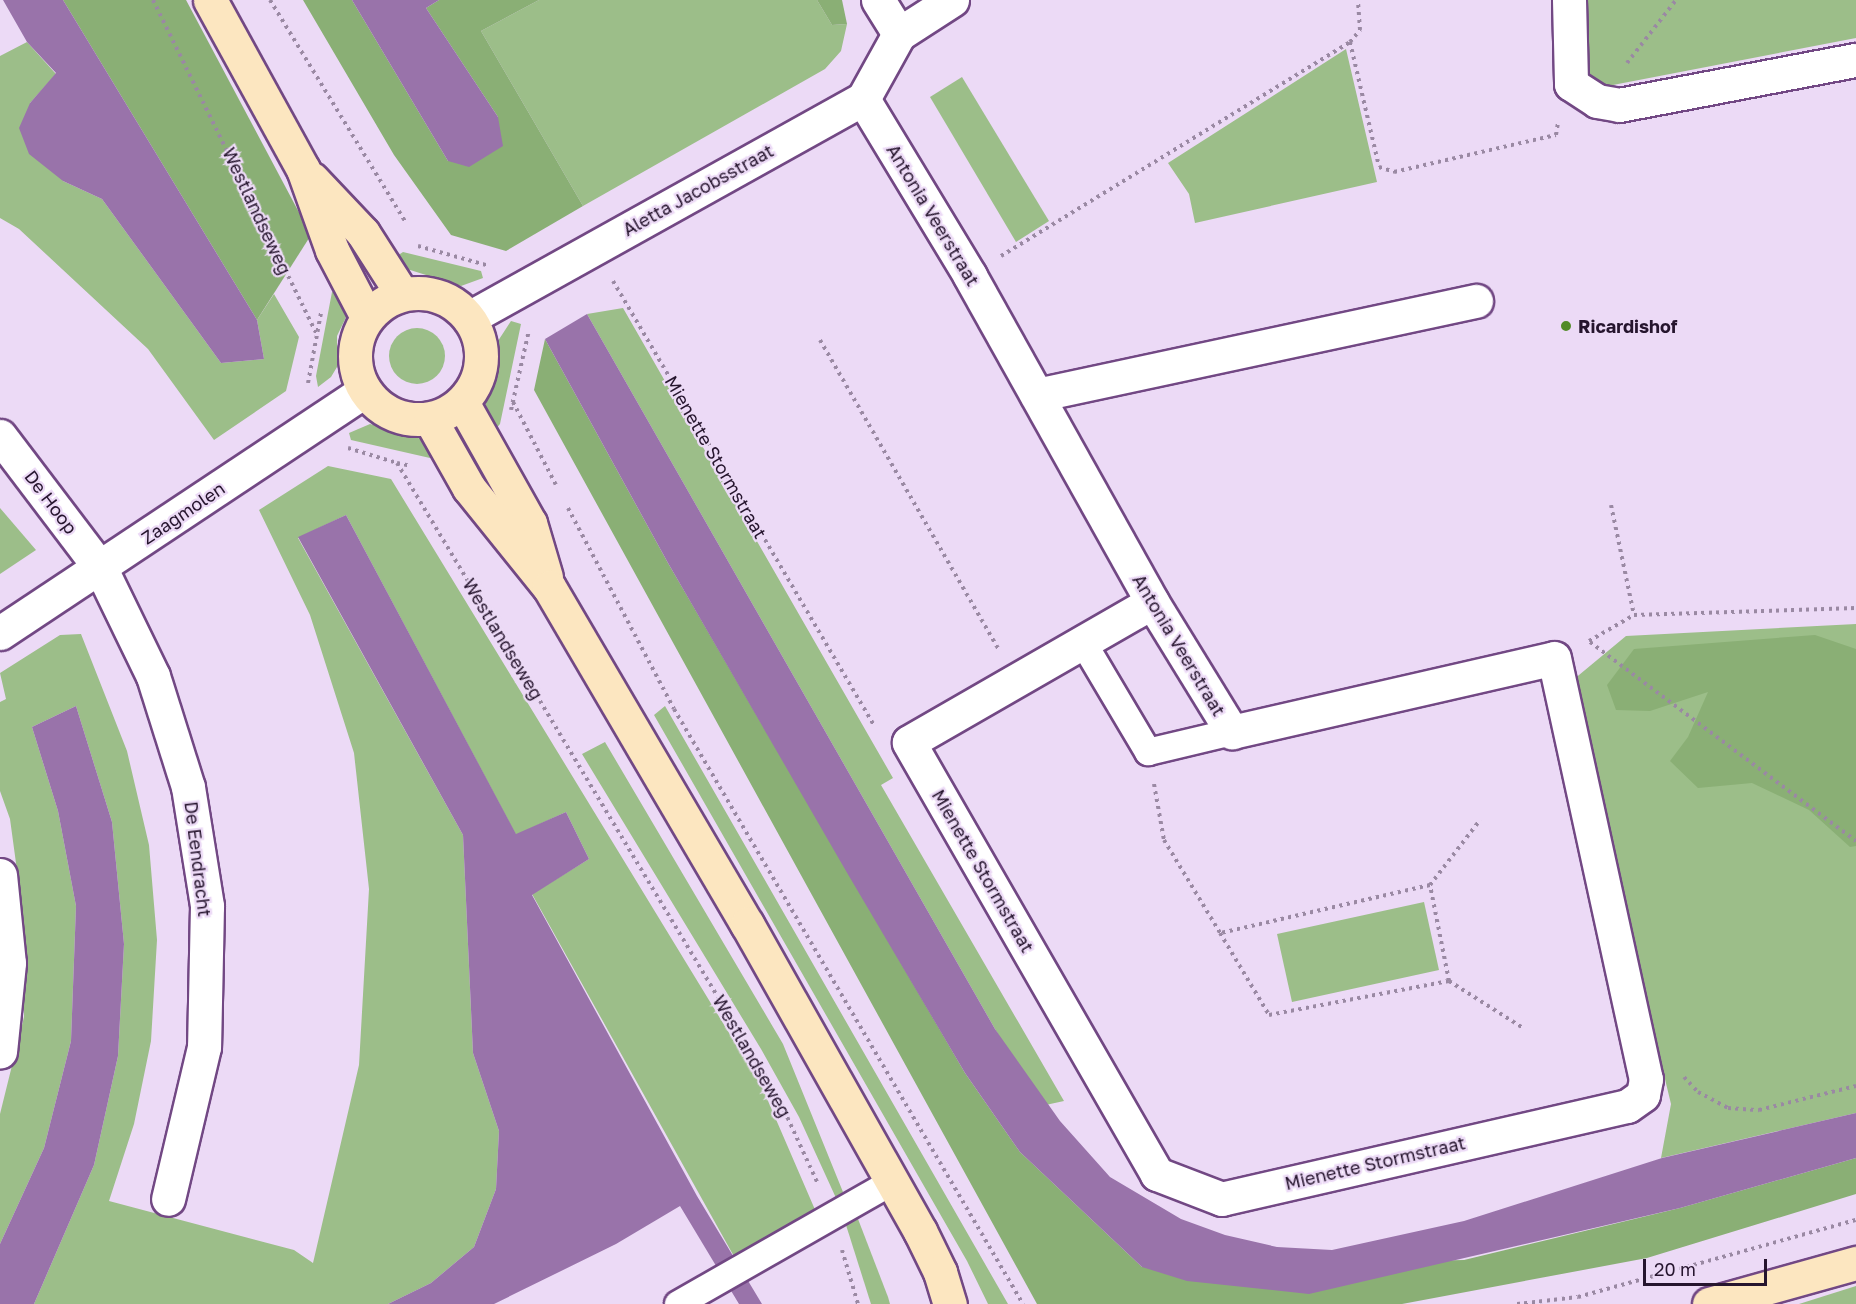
<!DOCTYPE html>
<style>
body{margin:0}
#map{position:relative;width:1856px;height:1304px;overflow:hidden;background:#ecdaf6;font-family:"Golos Text",sans-serif}
div>[style]{position:absolute}
.green>*{inset:0;background:#9cbe89}
.round{border-radius:50%}
.forest>*{inset:0;background:#8aaf75}
.water>*{inset:0;background:#9973aa}
.path>*{height:4px;margin-top:-2px;transform-origin:0;background:repeating-linear-gradient(90deg,#9a89a3 0 3px,transparent 0 7.5px)}
.roads{filter:drop-shadow(2px 0 #724884) drop-shadow(-2px 0 #724884) drop-shadow(0 2px #724884) drop-shadow(0 -2px #724884)}
.lane>*{height:26px;margin:-13px;padding:0 13px;transform-origin:13px;border-radius:13px;background:#fff}
.street>*{height:33px;margin:-16.5px;padding:0 16.5px;transform-origin:16.5px;border-radius:16.5px;background:#fff}
.secondary>*{height:33px;margin:-16.5px;padding:0 16.5px;transform-origin:16.5px;border-radius:16.5px;background:#fce6c0}
.secondary>.ring{margin:-16.5px;padding:0;box-sizing:content-box;background:none;border:33px solid #fce6c0;border-radius:50%}
.dots>*{width:16px;height:16px;translate:-50% -50%;box-sizing:border-box;border:3px solid #ecdaf6;border-radius:50%}
span{translate:-50% -50%;white-space:nowrap;text-align:center;line-height:1.15;-webkit-text-stroke:4.5px #ecdaf6;paint-order:stroke}
.street-label{font-size:18px;color:#26152e}
.poi-label{font-size:18px;color:#26152e;font-weight:700}
.left{translate:0 -50%;text-align:left}
.scale{position:absolute;left:1643px;top:1259px;width:124px;height:27px;box-sizing:border-box;border:3px solid #26152e;border-top:0;padding-left:8px;font-size:18px;line-height:21px;white-space:nowrap;color:#26152e;-webkit-text-stroke:4px #ecdaf6;paint-order:stroke}
</style>
<div id="map">
<div class="green">
<i style="clip-path:polygon(539px 0,817px 0,832px 25px,847px 24px,841px 51px,825px 69px,583px 206px,481px 31px)"></i>
<i style="clip-path:polygon(1588px 0,1856px 0,1856px 38px,1587px 90px)"></i>
<i style="clip-path:polygon(27px 42px,56px 74px,30px 103px,63px 181px,102px 199px,221px 363px,264px 359px,257px 320px,274px 294px,299px 337px,286px 391px,214px 440px,148px 349px,19px 229px,0 218px,0 56px)"></i>
<i style="clip-path:polygon(1346px 49px,1377px 182px,1195px 223px,1189px 194px,1168px 163px)"></i>
<i style="clip-path:polygon(962px 77px,1049px 221px,1016px 242px,930px 97px)"></i>
<i style="clip-path:polygon(403px 252px,481px 271px,483px 278px,461px 286px,407px 269px,397px 256px)"></i>
<i style="clip-path:polygon(332px 292px,341px 293px,349px 311px,337px 336px,337px 367px,331px 377px,318px 387px,316px 376px)"></i>
<i style="clip-path:polygon(623px 308px,893px 778px,881px 785px,1064px 1101px,1041px 1106px,995px 1029px,587px 314px)"></i>
<i style="clip-path:polygon(511px 321px,521px 324px,500px 424px,494px 431px,487px 423px,485px 400px,497px 371px,496px 344px)"></i>
<i class="round" style="left:389px;top:328px;width:56px;height:56px"></i>
<i style="clip-path:polygon(370px 424px,425px 440px,436px 454px,430px 458px,351px 440px,349px 433px)"></i>
<i style="clip-path:polygon(328px 466px,391px 479px,762px 1087px,816px 1212px,736px 1260px,532px 894px,589px 859px,566px 812px,516px 835px,346px 515px,298px 538px,463px 835px,473px 1053px,499px 1131px,496px 1189px,474px 1247px,431px 1283px,388px 1304px,34px 1304px,94px 1165px,118px 1056px,124px 944px,112px 822px,76px 706px,32px 727px,58px 811px,76px 906px,71px 1041px,44px 1148px,0 1244px,0 1114px,24px 1017px,24px 922px,10px 819px,0 791px,0 702px,6px 699px,0 673px,60px 635px,81px 634px,127px 751px,149px 845px,157px 940px,151px 1041px,134px 1124px,109px 1201px,294px 1250px,313px 1263px,359px 1065px,369px 889px,354px 753px,310px 615px,259px 510px)"></i>
<i style="clip-path:polygon(0 508px,36px 550px,0 574px)"></i>
<i style="clip-path:polygon(1856px 624px,1856px 1113px,1661px 1158px,1671px 1104px,1586px 753px,1573px 680px,1626px 636px)"></i>
<i style="clip-path:polygon(665px 706px,1008px 1304px,988px 1304px,967px 1261px,654px 715px)"></i>
<i style="clip-path:polygon(605px 742px,783px 1044px,843px 1192px,836px 1198px,799px 1117px,761px 1049px,582px 754px)"></i>
<i style="clip-path:polygon(1424px 902px,1439px 970px,1292px 1002px,1277px 934px)"></i>
<i style="clip-path:polygon(858px 1219px,888px 1297px,890px 1304px,871px 1304px,846px 1225px)"></i>
<i style="clip-path:polygon(1856px 1286px,1856px 1304px,1799px 1304px)"></i>
</div>
<div class="forest">
<i style="clip-path:polygon(63px 0,186px 0,311px 235px,257px 320px)"></i>
<i style="clip-path:polygon(303px 0,352px 0,448px 161px,498px 117px,426px 8px,439px 0,539px 0,481px 31px,583px 206px,506px 251px,451px 235px,394px 155px)"></i>
<i style="clip-path:polygon(817px 0,842px 0,847px 24px,832px 25px)"></i>
<i style="clip-path:polygon(545px 339px,668px 563px,965px 1073px,1020px 1152px,1142px 1267px,1464px 1260px,1680px 1208px,1856px 1158px,1856px 1194px,1647px 1258px,1402px 1304px,1037px 1304px,534px 390px)"></i>
<i style="clip-path:polygon(1815px 635px,1856px 649px,1856px 846px,1850px 847px,1809px 810px,1752px 783px,1698px 788px,1670px 761px,1688px 737px,1708px 692px,1650px 711px,1616px 710px,1607px 685px,1634px 649px)"></i>
</div>
<div class="water">
<i style="clip-path:polygon(3px 0,63px 0,257px 320px,264px 359px,221px 363px,102px 199px,63px 181px,29px 154px,19px 128px,30px 103px,56px 73px,27px 42px)"></i>
<i style="clip-path:polygon(352px 0,439px 0,426px 8px,498px 117px,503px 146px,469px 167px,448px 161px)"></i>
<i style="clip-path:polygon(587px 314px,995px 1029px,1060px 1121px,1110px 1177px,1181px 1219px,1225px 1235px,1277px 1247px,1332px 1250px,1464px 1221px,1662px 1158px,1856px 1113px,1856px 1158px,1680px 1208px,1309px 1294px,1187px 1281px,1142px 1267px,1020px 1152px,965px 1073px,846px 871px,668px 563px,545px 339px)"></i>
<i style="clip-path:polygon(346px 515px,516px 834px,566px 812px,589px 859px,532px 895px,697px 1196px,762px 1304px,739px 1304px,680px 1206px,616px 1244px,494px 1304px,388px 1304px,431px 1283px,474px 1247px,496px 1189px,499px 1131px,473px 1053px,463px 835px,298px 537px)"></i>
<i style="clip-path:polygon(76px 706px,112px 822px,124px 944px,118px 1056px,94px 1165px,34px 1304px,0 1304px,0 1244px,44px 1148px,71px 1041px,76px 906px,58px 811px,32px 727px)"></i>
</div>
<div class="path">
<i style="left:153px;top:0;width:371px;rotate:63.9deg"></i>
<i style="left:270px;top:0;width:261px;rotate:58.6deg"></i>
<i style="left:1350px;top:42px;width:16px;rotate:-50deg"></i>
<i style="left:1360px;top:30px;width:30px;rotate:-94deg"></i>
<i style="left:1627px;top:63px;width:80px;rotate:-52.1deg"></i>
<i style="left:418px;top:246px;width:71px;rotate:15.6deg"></i>
<i style="left:1001px;top:256px;width:409px;rotate:-31.5deg"></i>
<i style="left:1350px;top:42px;width:128px;rotate:76.9deg"></i>
<i style="left:1379px;top:167px;width:16px;rotate:18deg"></i>
<i style="left:1394px;top:172px;width:166px;rotate:-12.9deg"></i>
<i style="left:1556px;top:135px;width:13px;rotate:-81deg"></i>
<i style="left:613px;top:281px;width:517px;rotate:59.57deg"></i>
<i style="left:820px;top:340px;width:356px;rotate:60deg"></i>
<i style="left:308px;top:383px;width:71px;rotate:-79.5deg"></i>
<i style="left:513px;top:402px;width:93px;rotate:62.6deg"></i>
<i style="left:511px;top:410px;width:82px;rotate:-77.3deg"></i>
<i style="left:348px;top:448px;width:51px;rotate:17deg"></i>
<i style="left:397px;top:463px;width:740px;rotate:59deg"></i>
<i style="left:778px;top:1097px;width:96px;rotate:65.3deg"></i>
<i style="left:397px;top:463px;width:14px;rotate:12deg"></i>
<i style="left:1611px;top:505px;width:112px;rotate:78.2deg"></i>
<i style="left:568px;top:508px;width:227px;rotate:62.2deg"></i>
<i style="left:674px;top:709px;width:690px;rotate:59.61deg"></i>
<i style="left:1589px;top:641px;width:52px;rotate:-30deg"></i>
<i style="left:1634px;top:615px;width:222px;rotate:-1.8deg"></i>
<i style="left:1590px;top:642px;width:332px;rotate:36.8deg"></i>
<i style="left:1154px;top:784px;width:57px;rotate:79.9deg"></i>
<i style="left:1164px;top:840px;width:109px;rotate:58.9deg"></i>
<i style="left:1220px;top:933px;width:96px;rotate:59.1deg"></i>
<i style="left:1269px;top:1015px;width:183px;rotate:-10.7deg"></i>
<i style="left:1449px;top:981px;width:98px;rotate:-101.2deg"></i>
<i style="left:1430px;top:885px;width:215px;rotate:167.1deg"></i>
<i style="left:1430px;top:885px;width:82px;rotate:-52.4deg"></i>
<i style="left:1449px;top:981px;width:88px;rotate:32.4deg"></i>
<i style="left:1684px;top:1077px;width:21px;rotate:47deg"></i>
<i style="left:1698px;top:1092px;width:34px;rotate:28deg"></i>
<i style="left:1728px;top:1108px;width:31px;rotate:4deg"></i>
<i style="left:1759px;top:1110px;width:100px;rotate:-13.9deg"></i>
<i style="left:842px;top:1250px;width:56px;rotate:73.5deg"></i>
<i style="left:1517px;top:1304px;width:61px;rotate:-6.5deg"></i>
<i style="left:1578px;top:1297px;width:288px;rotate:-15.5deg"></i>
</div>
<div class="roads">
<div class="lane">
<i style="left:1084px;top:644px;width:126px;rotate:59.3deg"></i>
<i style="left:1148px;top:752px;width:86px;rotate:-13.4deg"></i>
<i style="left:678px;top:1304px;width:246px;rotate:-29.7deg"></i>
</div>
<div class="street">
<i style="left:878px;top:0;width:40px;rotate:58deg"></i>
<i style="left:1569px;top:0;width:84px;rotate:88.6deg"></i>
<i style="left:1571px;top:84px;width:31px;rotate:33deg"></i>
<i style="left:1597px;top:101px;width:22px;rotate:10deg"></i>
<i style="left:1619px;top:105px;width:241px;rotate:-10.8deg"></i>
<i style="left:863px;top:99px;width:207px;rotate:58.8deg"></i>
<i style="left:970px;top:276px;width:373px;rotate:60.8deg"></i>
<i style="left:1152px;top:602px;width:153px;rotate:58.4deg"></i>
<i style="left:1232px;top:732px;width:330px;rotate:-12.9deg"></i>
<i style="left:1554px;top:658px;width:431px;rotate:77.7deg"></i>
<i style="left:1646px;top:1079px;width:16px;rotate:101deg"></i>
<i style="left:1643px;top:1095px;width:19px;rotate:145deg"></i>
<i style="left:1627px;top:1106px;width:416px;rotate:167.1deg"></i>
<i style="left:1222px;top:1199px;width:70px;rotate:-159deg"></i>
<i style="left:1157px;top:1174px;width:498px;rotate:-119.9deg"></i>
<i style="left:909px;top:742px;width:280px;rotate:-29.9deg"></i>
<i style="left:469px;top:318px;width:451px;rotate:-29.1deg"></i>
<i style="left:863px;top:99px;width:74px;rotate:-61deg"></i>
<i style="left:899px;top:34px;width:63px;rotate:-32.7deg"></i>
<i style="left:1037px;top:395px;width:449px;rotate:-12.1deg"></i>
<i style="left:0;top:436px;width:167px;rotate:52.8deg"></i>
<i style="left:101px;top:569px;width:119px;rotate:64.1deg"></i>
<i style="left:153px;top:676px;width:116px;rotate:72.5deg"></i>
<i style="left:188px;top:787px;width:121px;rotate:80.9deg"></i>
<i style="left:207px;top:906px;width:141px;rotate:91.2deg"></i>
<i style="left:204px;top:1047px;width:156px;rotate:103.3deg"></i>
<i style="left:0;top:633px;width:437px;rotate:-33.6deg"></i>
<i style="left:0;top:875px;width:88px;rotate:84.2deg"></i>
<i style="left:9px;top:963px;width:89px;rotate:95.8deg"></i>
</div>
<div class="secondary">
<i style="left:210px;top:0;width:193px;rotate:61.2deg"></i>
<i style="left:303px;top:169px;width:86px;rotate:70.3deg"></i>
<i style="left:332px;top:250px;width:76px;rotate:62.4deg"></i>
<i style="left:312px;top:179px;width:74px;rotate:46.6deg"></i>
<i style="left:363px;top:233px;width:72px;rotate:57.4deg"></i>
<i class="ring" style="left:355px;top:293px;width:93px;height:93px"></i>
<i style="left:462px;top:402px;width:139px;rotate:60.7deg"></i>
<i style="left:530px;top:523px;width:56px;rotate:73.5deg"></i>
<i style="left:430px;top:419px;width:79px;rotate:60.5deg"></i>
<i style="left:469px;top:488px;width:127px;rotate:51.1deg"></i>
<i style="left:549px;top:587px;width:391px;rotate:59.6deg"></i>
<i style="left:747px;top:924px;width:352px;rotate:60.6deg"></i>
<i style="left:920px;top:1231px;width:46px;rotate:64deg"></i>
<i style="left:940px;top:1272px;width:34px;rotate:73deg"></i>
<i style="left:1709px;top:1304px;width:153px;rotate:-15.6deg"></i>
</div>
</div>
<div class="dots">
<i style="left:1566px;top:326px;background:#528b28"></i>
</div>
<div class="street-label">
<span style="left:698px;top:190px;rotate:-29deg">Aletta Jacobsstraat</span>
<span style="left:257px;top:211px;rotate:65deg">Westlandseweg</span>
<span style="left:933px;top:215px;rotate:59deg">Antonia Veerstraat</span>
<span style="left:716px;top:457px;rotate:60deg">Mienette Stormstraat</span>
<span style="left:51px;top:502px;rotate:53deg">De Hoop</span>
<span style="left:183px;top:513px;rotate:-34deg">Zaagmolen</span>
<span style="left:503px;top:639px;rotate:59deg">Westlandseweg</span>
<span style="left:1179px;top:645px;rotate:59deg">Antonia Veerstraat</span>
<span style="left:198px;top:859px;rotate:83deg">De Eendracht</span>
<span style="left:983px;top:871px;rotate:60deg">Mienette Stormstraat</span>
<span style="left:752px;top:1056px;rotate:60deg">Westlandseweg</span>
<span style="left:1375px;top:1163px;rotate:-13deg">Mienette Stormstraat</span>
</div>
<div class="poi-label">
<span class="left" style="left:1578px;top:326px">Ricardishof</span>
</div>
<div class="scale">20 m</div>
</div>
